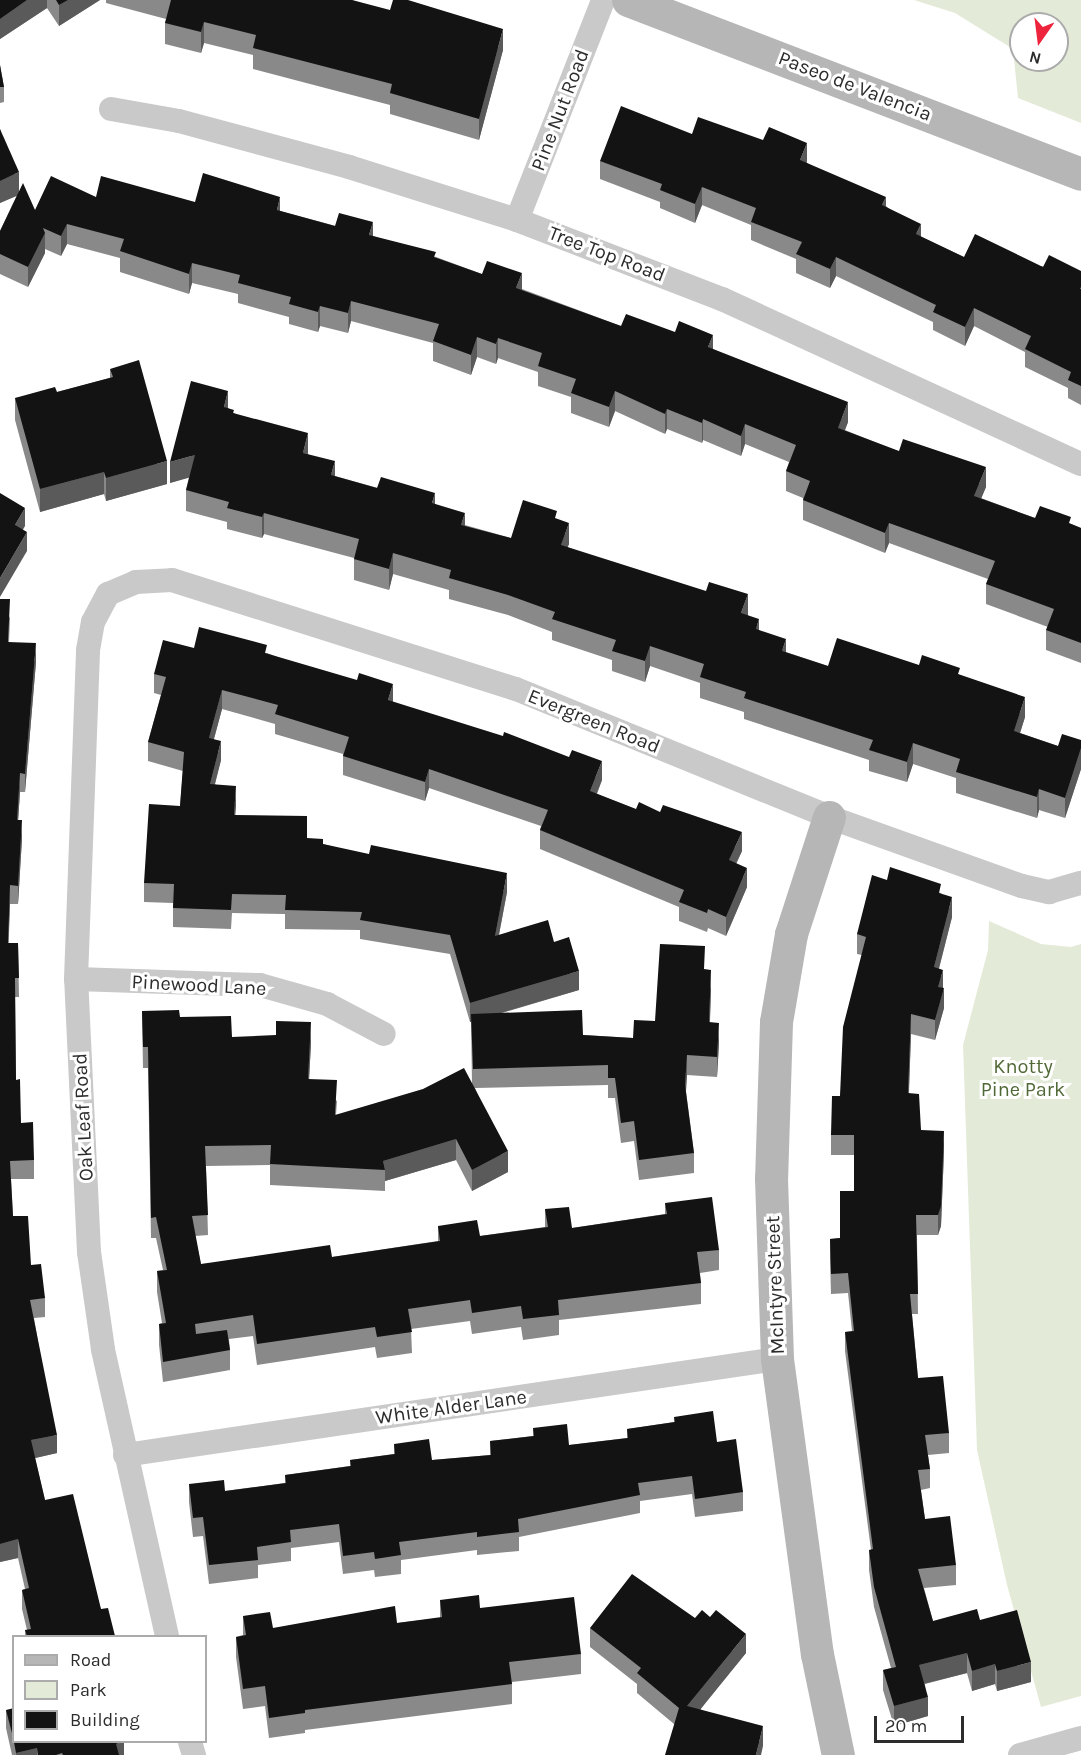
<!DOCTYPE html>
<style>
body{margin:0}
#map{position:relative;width:1081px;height:1755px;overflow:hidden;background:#fff;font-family:Karla,sans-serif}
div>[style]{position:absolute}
.green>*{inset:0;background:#e3ebd8}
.street>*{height:24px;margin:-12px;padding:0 12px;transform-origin:12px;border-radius:12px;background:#c9c9c9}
.secondary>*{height:33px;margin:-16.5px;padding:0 16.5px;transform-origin:16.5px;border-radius:16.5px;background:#b6b6b6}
.wall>*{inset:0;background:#898989}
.shaded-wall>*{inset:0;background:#5a5a5a}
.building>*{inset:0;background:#131313}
span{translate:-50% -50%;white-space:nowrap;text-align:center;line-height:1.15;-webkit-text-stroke:6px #fff;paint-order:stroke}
.street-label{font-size:20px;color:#2c2c2c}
.park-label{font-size:20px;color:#516937}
.legend{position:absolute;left:12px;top:1635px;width:195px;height:108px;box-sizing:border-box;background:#fff;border:2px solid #ababab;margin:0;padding:8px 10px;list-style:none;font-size:18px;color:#2c2c2c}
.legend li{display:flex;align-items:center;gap:12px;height:30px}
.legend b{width:30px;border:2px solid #ababab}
.north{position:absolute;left:1009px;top:12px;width:60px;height:60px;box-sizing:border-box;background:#fff;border:2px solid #ababab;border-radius:50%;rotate:194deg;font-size:16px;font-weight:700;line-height:24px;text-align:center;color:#2c2c2c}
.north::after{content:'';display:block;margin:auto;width:21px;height:27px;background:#ee233c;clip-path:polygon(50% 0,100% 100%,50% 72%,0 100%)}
.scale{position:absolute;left:874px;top:1716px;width:90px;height:27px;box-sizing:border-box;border:3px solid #2c2c2c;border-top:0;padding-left:8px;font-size:18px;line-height:21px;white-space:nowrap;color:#2c2c2c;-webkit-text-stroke:4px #fff;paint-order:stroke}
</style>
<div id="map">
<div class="green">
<i style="clip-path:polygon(evenodd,914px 0,1081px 0,1081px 123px,1018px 98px,1013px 49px,955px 13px,914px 0,1021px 24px,1057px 24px,1057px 60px,1021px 60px,1021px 24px)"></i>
<i style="clip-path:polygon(989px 921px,1041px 944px,1071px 947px,1081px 944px,1081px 1696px,1041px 1707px,1007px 1585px,977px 1450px,963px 1045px,988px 950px)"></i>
</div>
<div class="street">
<i style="left:111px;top:109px;width:69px;rotate:10deg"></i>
<i style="left:179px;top:121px;width:176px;rotate:15.1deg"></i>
<i style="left:349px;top:167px;width:176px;rotate:17.5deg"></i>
<i style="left:517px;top:220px;width:220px;rotate:21.1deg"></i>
<i style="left:722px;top:299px;width:395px;rotate:24.7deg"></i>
<i style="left:517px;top:220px;width:236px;rotate:-68.6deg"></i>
<i style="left:76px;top:979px;width:184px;rotate:1.9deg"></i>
<i style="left:260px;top:985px;width:70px;rotate:15.8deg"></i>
<i style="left:327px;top:1004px;width:64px;rotate:27.8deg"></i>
<i style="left:125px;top:1455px;width:659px;rotate:-8.38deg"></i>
<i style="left:167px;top:1636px;width:294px;rotate:-102.6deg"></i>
<i style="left:103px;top:1349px;width:98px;rotate:-98.2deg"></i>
<i style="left:89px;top:1252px;width:273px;rotate:-92.7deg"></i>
<i style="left:76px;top:979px;width:329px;rotate:-87.9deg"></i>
<i style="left:88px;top:650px;width:28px;rotate:-80deg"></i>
<i style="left:93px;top:622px;width:32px;rotate:-62deg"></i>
<i style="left:108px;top:594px;width:30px;rotate:-23deg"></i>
<i style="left:136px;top:582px;width:36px;rotate:-3deg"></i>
<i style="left:172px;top:580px;width:361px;rotate:17.6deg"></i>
<i style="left:516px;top:689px;width:338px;rotate:22.2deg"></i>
<i style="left:829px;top:817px;width:205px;rotate:19.7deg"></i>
<i style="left:1022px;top:886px;width:28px;rotate:13deg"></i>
<i style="left:1049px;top:892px;width:33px;rotate:-16deg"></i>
<i style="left:190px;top:1742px;width:14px;rotate:73deg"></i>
<i style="left:1020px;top:1755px;width:63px;rotate:-15.6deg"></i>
</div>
<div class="secondary">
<i style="left:628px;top:0;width:485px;rotate:21deg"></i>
<i style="left:829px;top:817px;width:123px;rotate:108deg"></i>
<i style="left:791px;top:934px;width:89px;rotate:99.7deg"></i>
<i style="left:776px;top:1022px;width:156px;rotate:91.8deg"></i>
<i style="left:771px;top:1178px;width:181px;rotate:88.1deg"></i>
<i style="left:777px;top:1359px;width:298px;rotate:82.3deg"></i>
<i style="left:817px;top:1654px;width:103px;rotate:78.3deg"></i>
</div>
<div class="wall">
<i style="clip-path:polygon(0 0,100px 0,59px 26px,47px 8px,0 39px)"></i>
<i style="clip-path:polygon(106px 0,352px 0,503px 50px,479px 140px,390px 114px,390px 105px,253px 69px,253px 55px,204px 43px,201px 53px,165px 44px,165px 23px,166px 19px,106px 3px)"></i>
<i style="clip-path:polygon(0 65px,4px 87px,4px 102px,0 103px)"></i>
<i style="clip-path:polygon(0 129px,19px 192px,35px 210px,96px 197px,195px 202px,280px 211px,373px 236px,436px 257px,621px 326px,713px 349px,848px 422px,845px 430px,986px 487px,981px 498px,1035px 518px,1071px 524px,1081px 528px,1081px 663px,1046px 650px,1046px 630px,1048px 627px,986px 604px,986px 584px,988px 579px,889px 543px,885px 553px,803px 520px,803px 498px,786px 491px,786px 471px,789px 462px,745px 444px,741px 456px,703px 440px,702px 443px,667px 429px,665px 434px,615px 411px,609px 427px,571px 413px,571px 397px,538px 386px,538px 372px,498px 358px,496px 364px,477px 357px,471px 375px,433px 361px,433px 343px,351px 321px,348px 333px,320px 326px,318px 332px,289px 324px,289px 317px,238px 303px,238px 294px,192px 283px,189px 294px,120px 272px,120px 258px,67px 244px,61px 256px,45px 249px,45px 253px,28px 287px,0 274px,0 231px,17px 195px,0 203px)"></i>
<i style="clip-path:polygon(692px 134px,807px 161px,807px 163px,886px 206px,921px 237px,964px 257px,1081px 271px,1081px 405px,1068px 398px,1068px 388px,1025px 367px,1025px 352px,974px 326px,965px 346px,933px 330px,933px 322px,836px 276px,830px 288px,796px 273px,796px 259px,751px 240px,751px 225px,702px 205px,695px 223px,660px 208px,660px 202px,600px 179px,600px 161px)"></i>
<i style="clip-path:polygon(110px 369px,167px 484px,106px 501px,104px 494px,40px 512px,15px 420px,15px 398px,57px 392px,110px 378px)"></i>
<i style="clip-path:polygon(228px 408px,234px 413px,308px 454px,335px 476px,435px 504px,465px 525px,511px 538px,557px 519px,569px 544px,567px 547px,748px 615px,759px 630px,786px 652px,828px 666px,919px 665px,960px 675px,1025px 717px,1020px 733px,1058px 746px,1081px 740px,1081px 769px,1065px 818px,1039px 810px,1037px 818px,956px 793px,956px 778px,913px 764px,907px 782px,869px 771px,869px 760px,744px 719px,744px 712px,700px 698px,700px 683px,650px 666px,645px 682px,612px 671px,612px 660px,552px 640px,552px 632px,508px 615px,449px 599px,449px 590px,393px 574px,389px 590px,354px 580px,354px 558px,264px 534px,262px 538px,227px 529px,227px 522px,186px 511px,186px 490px,189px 477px,170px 483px)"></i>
<i style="clip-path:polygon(0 599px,10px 618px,9px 642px,36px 662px,25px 792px,20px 792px,18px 820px,22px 839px,18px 904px,10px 904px,8px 943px,18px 943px,19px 997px,15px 997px,16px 1080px,21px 1123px,34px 1160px,34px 1179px,11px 1179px,13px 1216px,31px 1265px,45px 1298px,45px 1317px,34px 1318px,57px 1453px,35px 1458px,45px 1500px,115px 1636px,25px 1636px,25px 1630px,27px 1630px,22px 1609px,22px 1590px,25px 1589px,18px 1558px,0 1562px)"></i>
<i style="clip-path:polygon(194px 648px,267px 653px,393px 702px,602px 780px,597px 794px,742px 851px,736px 864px,747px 887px,726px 936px,708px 928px,707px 932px,679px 921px,679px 907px,540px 849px,540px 830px,541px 826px,429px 788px,425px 801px,343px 775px,343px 754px,275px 734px,275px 724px,222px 709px,214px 739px,221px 760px,215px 784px,236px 805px,235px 815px,323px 844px,507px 892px,499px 935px,554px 942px,579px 990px,502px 1013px,583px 1035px,633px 1038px,655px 1021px,705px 969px,711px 990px,710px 1022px,719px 1043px,717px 1077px,687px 1075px,686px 1091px,694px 1153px,694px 1173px,639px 1180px,634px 1141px,621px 1143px,615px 1098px,608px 1098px,608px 1085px,475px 1088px,508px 1172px,472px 1191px,456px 1160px,385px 1181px,385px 1191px,270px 1185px,270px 1165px,206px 1166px,208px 1235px,195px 1236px,201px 1264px,332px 1257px,438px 1241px,438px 1226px,480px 1236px,545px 1227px,545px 1209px,572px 1228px,665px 1214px,665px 1203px,719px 1250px,719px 1270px,700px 1273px,701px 1283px,701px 1304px,559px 1320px,559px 1335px,523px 1340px,521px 1327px,472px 1334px,470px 1321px,411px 1329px,412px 1353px,377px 1358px,375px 1347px,257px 1365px,253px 1336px,229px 1339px,230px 1350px,230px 1370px,163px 1382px,159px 1345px,159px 1324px,162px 1323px,157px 1292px,157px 1271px,163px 1270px,156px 1238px,151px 1238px,148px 1068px,143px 1068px,142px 1011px,180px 1017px,232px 1037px,311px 1043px,309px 1079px,337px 1101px,336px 1115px,472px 1084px,471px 1022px,470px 1022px,450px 954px,360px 939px,360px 930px,285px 929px,285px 914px,232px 913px,231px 929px,173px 927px,173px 903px,144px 902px,144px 883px,180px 806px,183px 771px,148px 761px,148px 742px,161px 695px,154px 693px,154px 674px)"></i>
<i style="clip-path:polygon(887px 880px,941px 893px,952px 917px,939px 969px,943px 988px,944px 1008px,935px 1040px,911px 1034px,909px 1094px,921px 1130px,944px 1151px,941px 1226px,938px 1235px,917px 1235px,918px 1314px,912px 1314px,918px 1378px,949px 1433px,949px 1453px,928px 1455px,930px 1469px,930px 1488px,921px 1490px,925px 1519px,956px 1565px,956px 1585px,924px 1588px,933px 1621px,980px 1620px,1031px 1682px,997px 1691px,995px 1684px,972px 1691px,967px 1673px,925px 1684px,928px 1716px,894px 1726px,883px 1690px,883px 1670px,891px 1668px,874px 1607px,869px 1570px,869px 1550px,871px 1550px,845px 1351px,845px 1332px,852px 1331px,848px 1293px,831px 1294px,830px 1259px,830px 1239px,840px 1238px,854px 1191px,854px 1155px,831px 1155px,831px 1135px,840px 1096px,862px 955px,857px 954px,857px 934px)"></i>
<i style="clip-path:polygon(674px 1417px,717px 1442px,743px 1492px,743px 1511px,695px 1517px,692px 1494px,640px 1501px,640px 1513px,519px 1537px,519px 1551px,477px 1555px,477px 1550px,401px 1560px,401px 1574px,375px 1577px,374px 1570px,343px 1574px,339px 1542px,291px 1548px,291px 1561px,258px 1565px,258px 1578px,209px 1584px,203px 1536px,193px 1537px,189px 1502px,189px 1484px,225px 1491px,285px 1483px,285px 1475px,350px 1466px,350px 1460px,394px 1454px,394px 1444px,432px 1460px,490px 1455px,490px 1441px,533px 1436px,533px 1428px,569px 1445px,627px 1438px,627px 1429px,674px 1422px)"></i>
<i style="clip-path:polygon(440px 1600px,480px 1608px,581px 1654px,581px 1674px,512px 1682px,512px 1704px,305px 1730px,305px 1733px,269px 1738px,265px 1706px,243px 1709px,236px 1657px,236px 1637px,243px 1635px,243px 1616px,273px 1628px,397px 1623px,440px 1618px)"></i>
<i style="clip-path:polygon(590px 1628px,746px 1653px,700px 1709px,763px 1746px,674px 1724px,637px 1693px,637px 1684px,590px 1647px)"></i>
<i style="clip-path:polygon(6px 1710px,124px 1755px,12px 1755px,6px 1728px)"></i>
</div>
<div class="shaded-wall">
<i style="clip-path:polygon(27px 0,47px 0,47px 8px,0 39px,0 19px)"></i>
<i style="clip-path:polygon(68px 0,100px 0,59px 26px,59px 5px)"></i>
<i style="clip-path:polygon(204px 22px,204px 43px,201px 53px,201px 32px)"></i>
<i style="clip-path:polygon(503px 29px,503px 50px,479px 140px,479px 119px)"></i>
<i style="clip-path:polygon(807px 143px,807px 161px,800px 179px,800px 160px)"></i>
<i style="clip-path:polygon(19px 172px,19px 195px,0 203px,0 181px)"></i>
<i style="clip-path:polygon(702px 187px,702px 205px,695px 223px,695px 204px)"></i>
<i style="clip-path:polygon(280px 197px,280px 217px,277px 210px)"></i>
<i style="clip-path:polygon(886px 197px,886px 215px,882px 205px)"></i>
<i style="clip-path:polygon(373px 222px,373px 242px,369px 235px)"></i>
<i style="clip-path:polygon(67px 224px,67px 244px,61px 256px,61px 236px)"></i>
<i style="clip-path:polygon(921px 224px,921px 242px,916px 234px)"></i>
<i style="clip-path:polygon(45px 233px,45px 253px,28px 287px,28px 267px)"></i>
<i style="clip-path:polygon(836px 257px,836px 276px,830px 288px,830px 269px)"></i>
<i style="clip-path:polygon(192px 263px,192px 283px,189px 294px,189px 274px)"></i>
<i style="clip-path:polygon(522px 273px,522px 293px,516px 288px)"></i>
<i style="clip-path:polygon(351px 301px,351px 321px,348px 333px,348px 313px)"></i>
<i style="clip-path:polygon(320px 306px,320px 326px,318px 332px,318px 312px)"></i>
<i style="clip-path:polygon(974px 308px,974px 326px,965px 346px,965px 327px)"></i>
<i style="clip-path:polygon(713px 335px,713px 355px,708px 347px)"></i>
<i style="clip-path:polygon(477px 337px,477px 357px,471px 375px,471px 355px)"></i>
<i style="clip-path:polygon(498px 338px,498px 358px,496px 364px,496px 344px)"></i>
<i style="clip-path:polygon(228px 391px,228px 412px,224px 407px)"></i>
<i style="clip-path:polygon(615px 391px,615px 411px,609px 427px,609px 407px)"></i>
<i style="clip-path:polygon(848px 402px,848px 422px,838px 448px,838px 428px)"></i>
<i style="clip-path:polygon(667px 409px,667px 429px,665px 434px,665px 414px)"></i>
<i style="clip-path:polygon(703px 419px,703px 440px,702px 443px,702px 423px)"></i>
<i style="clip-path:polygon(745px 424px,745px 444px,741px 456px,741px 436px)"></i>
<i style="clip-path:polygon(308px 433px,308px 454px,303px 453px)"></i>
<i style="clip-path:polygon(195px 455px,195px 476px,170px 483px,170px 462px)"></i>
<i style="clip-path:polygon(167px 461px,167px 484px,106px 501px,106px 478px)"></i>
<i style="clip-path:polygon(335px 461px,335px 482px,331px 475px)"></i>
<i style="clip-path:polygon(986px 467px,986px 487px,974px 516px,974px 496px)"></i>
<i style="clip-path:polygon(104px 472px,104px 494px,40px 512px,40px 489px)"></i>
<i style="clip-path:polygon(435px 493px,435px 513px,432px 503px)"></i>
<i style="clip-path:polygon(25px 508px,25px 526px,15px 544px,15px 525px)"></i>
<i style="clip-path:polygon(264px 513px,264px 534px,262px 538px,262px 517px)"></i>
<i style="clip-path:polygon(465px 513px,465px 534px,461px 525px)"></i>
<i style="clip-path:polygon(569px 523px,569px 544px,561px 566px,561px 545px)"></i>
<i style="clip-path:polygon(889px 523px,889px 543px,885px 553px,885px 533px)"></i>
<i style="clip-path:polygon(27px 532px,27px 551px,0 597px,0 578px)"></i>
<i style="clip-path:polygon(393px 553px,393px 574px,389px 590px,389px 569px)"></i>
<i style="clip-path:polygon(748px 594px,748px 615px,741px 634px,741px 613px)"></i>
<i style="clip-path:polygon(759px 619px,759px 640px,756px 629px)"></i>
<i style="clip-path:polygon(786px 639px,786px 659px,782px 651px)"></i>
<i style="clip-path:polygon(36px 643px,36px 662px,25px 792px,25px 774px)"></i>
<i style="clip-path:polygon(650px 646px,650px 666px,645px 682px,645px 661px)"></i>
<i style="clip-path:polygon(393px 684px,393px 703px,388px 700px)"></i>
<i style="clip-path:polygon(222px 690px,222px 709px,209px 757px,209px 738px)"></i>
<i style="clip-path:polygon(1025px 697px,1025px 717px,1014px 752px,1014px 731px)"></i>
<i style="clip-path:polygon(221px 741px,221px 760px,210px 803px,210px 784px)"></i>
<i style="clip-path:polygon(913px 743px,913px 764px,907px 782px,907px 762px)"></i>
<i style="clip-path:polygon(1081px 748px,1081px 769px,1065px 818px,1065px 798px)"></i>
<i style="clip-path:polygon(602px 761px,602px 780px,590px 810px,590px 791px)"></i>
<i style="clip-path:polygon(429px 769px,429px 788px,425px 801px,425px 782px)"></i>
<i style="clip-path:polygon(20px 773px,20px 792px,17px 838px,17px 820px)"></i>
<i style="clip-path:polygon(236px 786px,236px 805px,234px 834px,234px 815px)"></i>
<i style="clip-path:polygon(1039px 789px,1039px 810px,1037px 818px,1037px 797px)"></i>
<i style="clip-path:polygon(22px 820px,22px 839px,18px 904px,18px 886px)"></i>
<i style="clip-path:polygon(742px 832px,742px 851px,729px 879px,729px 860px)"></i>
<i style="clip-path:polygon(747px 868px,747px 887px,726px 936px,726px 917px)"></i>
<i style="clip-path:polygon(507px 873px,507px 892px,495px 955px,495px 936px)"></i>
<i style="clip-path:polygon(10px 885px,10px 904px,8px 962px,8px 943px)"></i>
<i style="clip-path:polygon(952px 897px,952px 917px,934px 987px,934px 967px)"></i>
<i style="clip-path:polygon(711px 970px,711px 990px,709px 1042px,709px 1022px)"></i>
<i style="clip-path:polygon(943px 970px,943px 990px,938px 987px)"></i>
<i style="clip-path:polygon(579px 971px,579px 990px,470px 1022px,470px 1003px)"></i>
<i style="clip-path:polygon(944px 988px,944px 1008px,935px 1040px,935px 1020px)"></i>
<i style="clip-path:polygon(911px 1014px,911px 1034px,908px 1113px,908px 1093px)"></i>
<i style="clip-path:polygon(311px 1022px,311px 1043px,308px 1100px,308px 1079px)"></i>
<i style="clip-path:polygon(719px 1023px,719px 1043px,717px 1077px,717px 1057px)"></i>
<i style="clip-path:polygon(687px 1055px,687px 1075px,685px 1104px,685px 1085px)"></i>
<i style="clip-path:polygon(944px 1131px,944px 1151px,941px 1226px,938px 1235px,938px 1215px)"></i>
<i style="clip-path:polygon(456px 1139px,456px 1160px,385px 1181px,385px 1170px,383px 1161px)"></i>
<i style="clip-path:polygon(508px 1151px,508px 1172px,472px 1191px,472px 1170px)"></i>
<i style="clip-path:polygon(57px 1435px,57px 1453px,31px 1459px,31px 1440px)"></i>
<i style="clip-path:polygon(18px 1539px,18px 1558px,0 1562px,0 1544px)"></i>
<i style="clip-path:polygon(746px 1634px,746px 1653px,687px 1726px,687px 1706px)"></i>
<i style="clip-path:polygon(967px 1653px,967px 1673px,919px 1685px,919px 1665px)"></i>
<i style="clip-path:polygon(1031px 1662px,1031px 1682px,997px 1691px,997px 1671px)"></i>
<i style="clip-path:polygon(995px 1664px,995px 1684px,972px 1691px,972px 1671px)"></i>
<i style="clip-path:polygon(928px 1697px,928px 1716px,894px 1726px,894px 1706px)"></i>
<i style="clip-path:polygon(763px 1726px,763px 1746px,761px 1755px,756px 1755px)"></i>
<i style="clip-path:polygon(124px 1742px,124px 1755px,116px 1755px,116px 1744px)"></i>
<i style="clip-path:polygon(37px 1748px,37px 1755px,16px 1755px,16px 1753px)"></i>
</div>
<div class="building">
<i style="clip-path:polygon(0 0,27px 0,0 19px)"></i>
<i style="clip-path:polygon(56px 0,68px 0,59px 5px)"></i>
<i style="clip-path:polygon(171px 0,352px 0,390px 10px,393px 0,408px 0,503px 29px,479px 119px,390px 93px,392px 84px,253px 48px,256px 35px,204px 22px,201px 32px,165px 23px)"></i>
<i style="clip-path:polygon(0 65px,4px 87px,0 87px)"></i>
<i style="clip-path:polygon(621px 106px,692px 134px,698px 117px,763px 140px,769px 127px,807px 143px,800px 160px,886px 197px,882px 205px,921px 224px,916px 234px,964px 257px,975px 234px,1043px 267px,1049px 255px,1081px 271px,1081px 287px,1080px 289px,1081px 289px,1081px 386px,1068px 380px,1071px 372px,1025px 349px,1031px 336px,974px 308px,965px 327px,933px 312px,936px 305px,836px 257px,830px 269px,796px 254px,802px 242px,751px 222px,756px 208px,702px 187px,695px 204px,660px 190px,662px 184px,600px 161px)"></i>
<i style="clip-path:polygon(0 129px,19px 172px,0 181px)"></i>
<i style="clip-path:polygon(203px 173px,280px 197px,277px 210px,335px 226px,339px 213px,373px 222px,369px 235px,436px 252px,434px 257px,482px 274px,487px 261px,522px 273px,516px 288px,621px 326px,626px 314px,675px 332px,679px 321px,713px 335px,708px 347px,848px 402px,838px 428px,899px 451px,903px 439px,986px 467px,974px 496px,1035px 518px,1040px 506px,1071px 517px,1069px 523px,1081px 528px,1081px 643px,1046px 630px,1054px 609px,986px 584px,995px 561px,889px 523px,885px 533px,803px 500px,810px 481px,786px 471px,796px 445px,745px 424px,741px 436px,703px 419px,702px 423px,667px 409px,665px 414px,615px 391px,609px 407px,571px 393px,576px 379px,538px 366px,542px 353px,498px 338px,496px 344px,477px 337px,471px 355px,433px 341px,439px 324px,351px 301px,348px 313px,320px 306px,318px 312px,289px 304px,291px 297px,238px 283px,240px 275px,192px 263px,189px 274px,120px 251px,124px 239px,67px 224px,61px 236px,43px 228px,45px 233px,28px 267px,0 254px,0 231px,23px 183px,35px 210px,51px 176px,96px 197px,101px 176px,195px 202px)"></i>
<i style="clip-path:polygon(139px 360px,167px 461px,106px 478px,104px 472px,40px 489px,15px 398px,55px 387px,57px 392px,113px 377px,110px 369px)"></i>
<i style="clip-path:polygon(191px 381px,228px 391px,224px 407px,234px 410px,233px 413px,308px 433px,303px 453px,335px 461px,331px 475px,377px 488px,381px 477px,435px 493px,432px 503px,465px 513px,461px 525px,511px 538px,523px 500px,557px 511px,555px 518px,569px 523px,561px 545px,706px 591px,709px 582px,748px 594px,741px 613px,759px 619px,756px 629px,786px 639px,782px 651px,828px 666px,837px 638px,919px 665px,922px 655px,960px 668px,958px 674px,1025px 697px,1014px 731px,1058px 746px,1062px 734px,1081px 740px,1081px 748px,1065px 798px,1039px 789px,1037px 797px,956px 772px,960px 759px,913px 743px,907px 762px,869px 750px,873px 740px,744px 698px,746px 692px,700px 677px,704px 664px,650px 646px,645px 661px,612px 651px,616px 640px,552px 619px,555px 612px,508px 595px,449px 578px,451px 570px,393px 553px,389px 569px,354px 559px,359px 539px,264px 513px,262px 517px,227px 508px,229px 502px,186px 490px,195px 455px,170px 462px)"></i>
<i style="clip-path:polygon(0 493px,25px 508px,15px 525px,27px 532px,0 578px)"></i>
<i style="clip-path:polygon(0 599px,10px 599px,8px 642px,36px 643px,25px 774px,20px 773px,17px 820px,22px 820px,18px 886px,10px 885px,8px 943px,18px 943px,19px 978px,15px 978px,16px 1080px,20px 1079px,21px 1123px,33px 1122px,34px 1160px,10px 1161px,13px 1216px,28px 1216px,31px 1265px,41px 1264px,45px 1298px,30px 1300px,57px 1435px,31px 1440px,45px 1500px,73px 1494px,101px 1609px,108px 1608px,115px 1636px,27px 1636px,25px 1630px,31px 1629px,22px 1590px,29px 1588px,18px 1539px,0 1544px)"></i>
<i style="clip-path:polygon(199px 627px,267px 645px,265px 653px,357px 680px,359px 673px,393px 684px,388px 700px,503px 736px,504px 732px,569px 757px,572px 750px,602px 761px,590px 791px,636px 809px,639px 802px,660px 812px,663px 805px,742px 832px,729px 860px,747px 868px,726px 917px,708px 909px,707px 913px,679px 902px,684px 890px,540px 830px,548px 810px,429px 769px,425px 782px,343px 756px,349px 737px,275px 714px,278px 705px,222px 690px,209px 738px,221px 741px,210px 784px,236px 786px,234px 815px,307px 816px,307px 838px,323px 839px,323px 844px,369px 854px,371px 845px,507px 873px,495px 936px,548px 920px,554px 942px,569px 937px,579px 971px,470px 1003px,450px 935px,360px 920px,362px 912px,285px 910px,286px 895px,232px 894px,231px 910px,173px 908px,174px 884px,144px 883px,149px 804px,180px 806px,184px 752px,148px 742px,166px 677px,154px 674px,163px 640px,194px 648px)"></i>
<i style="clip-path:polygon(890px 867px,941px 884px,939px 893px,952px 897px,934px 967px,943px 970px,938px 987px,944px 988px,935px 1020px,911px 1014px,908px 1093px,919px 1094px,921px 1130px,944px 1131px,941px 1206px,938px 1215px,916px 1215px,918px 1294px,910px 1294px,918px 1378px,943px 1376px,949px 1433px,925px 1435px,930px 1469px,918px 1470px,925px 1519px,950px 1516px,956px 1565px,918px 1569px,933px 1621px,977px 1609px,980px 1620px,1017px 1610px,1031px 1662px,997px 1671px,995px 1664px,972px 1671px,967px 1653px,919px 1665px,928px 1697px,894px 1706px,883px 1670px,896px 1667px,874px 1587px,869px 1550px,873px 1549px,845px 1332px,854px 1331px,848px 1273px,831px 1274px,830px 1239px,840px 1238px,840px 1191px,854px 1191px,854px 1135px,831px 1135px,832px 1096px,840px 1096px,843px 1027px,866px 937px,857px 934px,872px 875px,887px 880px)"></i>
<i style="clip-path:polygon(660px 944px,705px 946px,704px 969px,711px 970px,709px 1022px,719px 1023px,717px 1057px,687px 1055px,685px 1085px,694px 1153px,639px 1160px,634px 1121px,621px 1123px,615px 1078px,608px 1078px,608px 1065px,473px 1069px,471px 1014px,582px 1010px,583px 1035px,633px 1038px,634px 1020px,655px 1021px)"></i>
<i style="clip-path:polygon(179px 1010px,180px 1017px,231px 1016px,232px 1037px,276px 1035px,276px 1021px,311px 1022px,308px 1079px,337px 1080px,335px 1115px,423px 1089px,464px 1068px,508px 1151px,472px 1170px,456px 1139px,383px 1161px,385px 1170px,270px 1164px,271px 1145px,205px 1146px,208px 1215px,192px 1216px,201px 1264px,330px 1245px,332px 1257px,440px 1241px,438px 1226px,477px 1220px,480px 1236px,548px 1227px,545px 1209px,569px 1207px,572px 1228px,667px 1214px,665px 1203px,712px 1197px,719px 1250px,697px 1252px,701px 1283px,558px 1300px,559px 1315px,523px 1319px,521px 1306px,472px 1313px,470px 1300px,408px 1309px,412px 1332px,377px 1337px,375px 1327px,257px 1344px,253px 1315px,195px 1324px,196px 1334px,227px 1330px,230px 1350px,163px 1362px,159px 1324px,166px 1323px,157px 1271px,167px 1270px,156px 1217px,151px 1218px,148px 1047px,143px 1047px,142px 1011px)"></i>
<i style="clip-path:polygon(713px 1411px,717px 1442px,736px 1439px,743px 1492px,695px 1499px,692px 1476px,638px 1483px,640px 1495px,518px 1519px,519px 1532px,477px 1537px,477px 1532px,399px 1542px,401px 1555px,375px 1559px,374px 1552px,343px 1556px,339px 1524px,290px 1530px,291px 1542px,257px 1547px,258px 1560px,209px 1565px,203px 1517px,193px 1518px,189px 1484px,224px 1480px,225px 1491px,286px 1483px,285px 1475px,351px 1466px,350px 1460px,395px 1454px,394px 1444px,429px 1439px,432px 1460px,491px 1455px,490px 1441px,534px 1436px,533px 1428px,567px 1424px,569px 1445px,628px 1438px,627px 1429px,675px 1422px,674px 1417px)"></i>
<i style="clip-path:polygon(632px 1574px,695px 1618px,702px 1610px,710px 1617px,716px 1610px,746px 1634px,687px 1706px,763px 1726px,756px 1755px,665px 1755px,679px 1708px,637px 1673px,641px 1668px,590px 1628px)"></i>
<i style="clip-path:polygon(479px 1595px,480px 1608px,574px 1597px,581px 1654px,509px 1662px,512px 1684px,305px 1710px,305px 1713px,269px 1718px,265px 1686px,243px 1689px,236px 1637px,246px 1635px,243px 1616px,270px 1612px,273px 1628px,395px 1606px,397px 1623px,442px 1617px,440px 1600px)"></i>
<i style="clip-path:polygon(14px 1708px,14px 1741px,6px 1710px)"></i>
<i style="clip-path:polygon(14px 1742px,124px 1742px,116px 1744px,119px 1755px,63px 1755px,62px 1753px,56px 1755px,38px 1755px,37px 1748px,16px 1753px)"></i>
</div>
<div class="street-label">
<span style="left:855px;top:86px;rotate:21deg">Paseo de Valencia</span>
<span style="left:560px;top:110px;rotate:-69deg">Pine Nut Road</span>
<span style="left:607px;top:254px;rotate:21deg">Tree Top Road</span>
<span style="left:594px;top:721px;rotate:22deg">Evergreen Road</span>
<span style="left:199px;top:985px;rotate:3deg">Pinewood Lane</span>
<span style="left:83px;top:1117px;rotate:-93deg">Oak Leaf Road</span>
<span style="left:775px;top:1285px;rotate:-92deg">McIntyre Street</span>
<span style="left:451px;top:1407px;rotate:-8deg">White Alder Lane</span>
</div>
<div class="park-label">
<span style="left:1023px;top:1078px">Knotty<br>Pine Park</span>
</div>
<ul class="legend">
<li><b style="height:8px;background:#b6b6b6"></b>Road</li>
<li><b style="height:16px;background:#e3ebd8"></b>Park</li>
<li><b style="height:16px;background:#131313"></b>Building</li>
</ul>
<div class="north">N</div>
<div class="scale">20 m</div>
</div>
